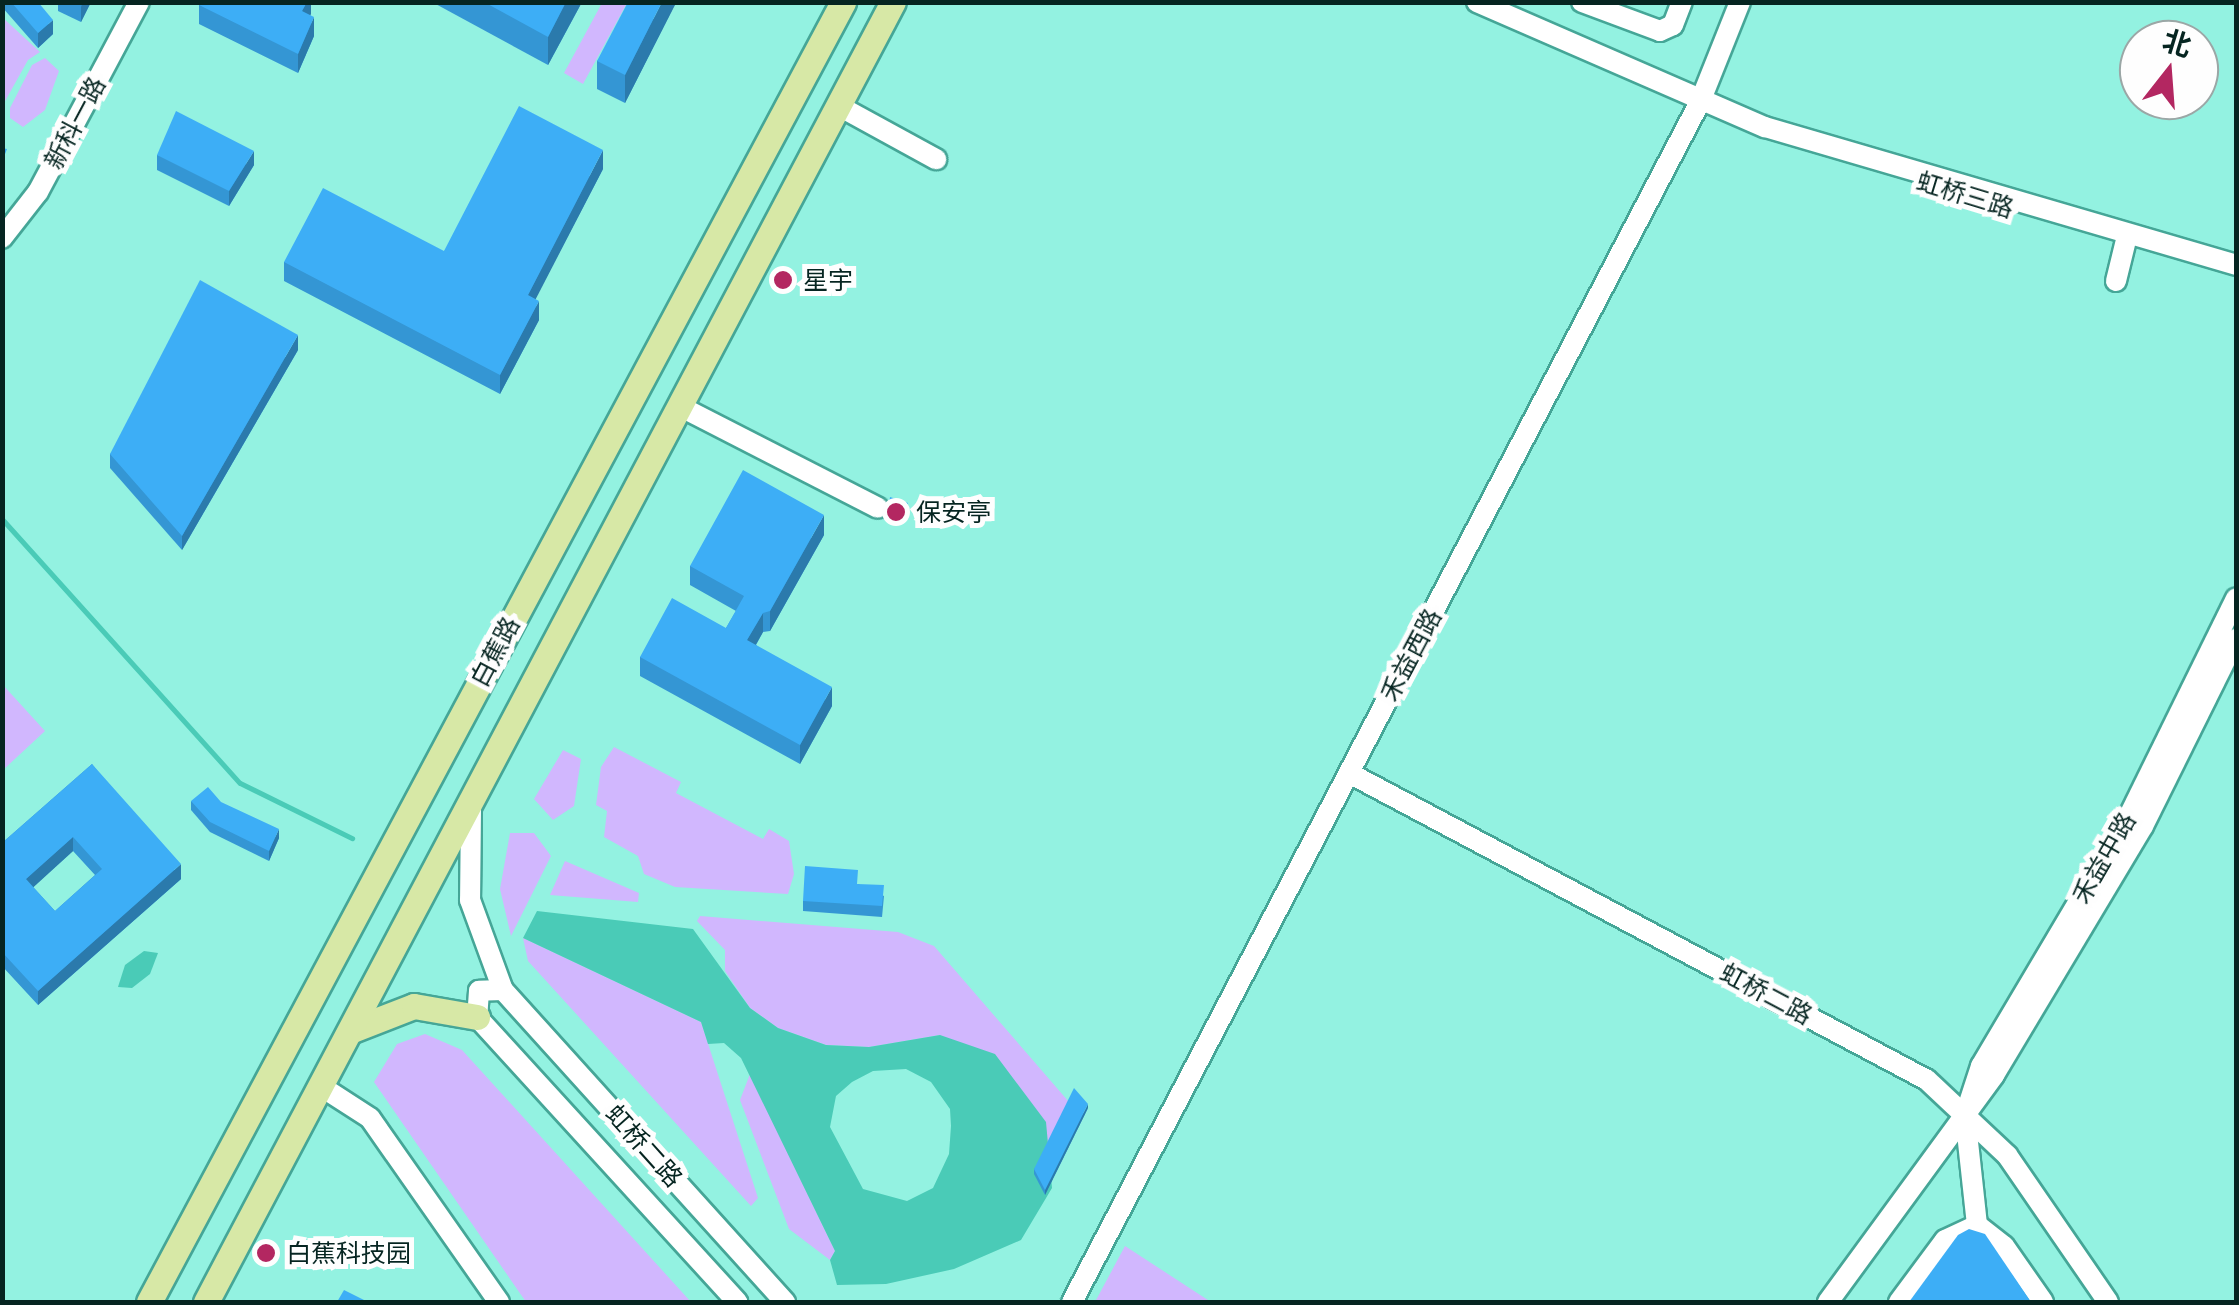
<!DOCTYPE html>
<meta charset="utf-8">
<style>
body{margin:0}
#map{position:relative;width:2239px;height:1305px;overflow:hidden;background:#93f2e1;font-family:Montserrat,"Noto Sans SC",sans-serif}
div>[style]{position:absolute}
.green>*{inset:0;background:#d1b7fe}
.water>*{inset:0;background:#4acbb7}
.stream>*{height:5px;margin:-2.5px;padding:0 2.5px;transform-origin:2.5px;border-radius:2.5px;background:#4acbb7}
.roads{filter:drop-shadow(2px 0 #45a697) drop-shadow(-2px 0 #45a697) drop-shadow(0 2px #45a697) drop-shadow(0 -2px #45a697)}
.minor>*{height:20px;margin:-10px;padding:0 10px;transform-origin:10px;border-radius:10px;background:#fff}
.major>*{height:25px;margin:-12.5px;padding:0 12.5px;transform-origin:12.5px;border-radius:12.5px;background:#d7e8a6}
.wall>*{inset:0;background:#3496d4}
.shaded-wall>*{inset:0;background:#2b7aac}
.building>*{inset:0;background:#3daef6}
.dots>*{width:28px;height:28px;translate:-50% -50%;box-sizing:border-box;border:5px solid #fefefe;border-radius:50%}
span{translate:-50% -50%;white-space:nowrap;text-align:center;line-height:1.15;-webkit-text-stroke:10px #fefefe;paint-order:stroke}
.street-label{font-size:25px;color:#062521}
.poi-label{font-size:25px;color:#062521}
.left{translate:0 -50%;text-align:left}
.frame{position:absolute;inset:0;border:5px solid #062521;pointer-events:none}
.north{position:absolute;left:2119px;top:20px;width:100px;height:100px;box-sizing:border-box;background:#fefefe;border:2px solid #9ba7a6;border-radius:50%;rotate:17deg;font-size:28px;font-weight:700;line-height:40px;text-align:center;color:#062521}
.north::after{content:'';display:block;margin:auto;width:35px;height:45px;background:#b32761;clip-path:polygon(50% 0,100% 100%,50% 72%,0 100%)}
</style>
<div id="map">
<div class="green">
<i style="clip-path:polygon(602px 3px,627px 3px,583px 84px,564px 73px)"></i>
<i style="clip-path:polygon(2px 17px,40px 52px,28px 60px,4px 103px)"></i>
<i style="clip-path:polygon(45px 58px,59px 71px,45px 110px,23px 127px,10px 118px,10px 108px,32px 65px)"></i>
<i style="clip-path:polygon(3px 685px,45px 731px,3px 770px)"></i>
<i style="clip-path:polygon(614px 747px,681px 782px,676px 793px,763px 839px,769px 829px,789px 841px,794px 874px,788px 894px,675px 887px,644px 874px,638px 856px,604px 837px,607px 811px,596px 805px,601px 767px)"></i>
<i style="clip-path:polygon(563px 750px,581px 759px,574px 806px,553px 820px,534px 799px)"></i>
<i style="clip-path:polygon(510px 833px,534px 833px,551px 856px,511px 936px,500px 889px)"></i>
<i style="clip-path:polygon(565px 861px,639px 893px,638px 902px,550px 895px)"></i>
<i style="clip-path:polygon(700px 916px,898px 932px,934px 946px,1069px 1102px,1048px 1145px,940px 1035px,869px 1047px,826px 1045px,778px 1028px,750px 1008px,725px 971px,725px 950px,697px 921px)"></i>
<i style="clip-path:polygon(523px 938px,701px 1022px,758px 1198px,751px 1206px,528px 961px)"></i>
<i style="clip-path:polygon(425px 1034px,462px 1050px,691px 1302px,526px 1302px,374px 1082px,397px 1044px)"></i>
<i style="clip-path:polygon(750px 1074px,835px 1251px,830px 1260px,789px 1229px,740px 1100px)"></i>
<i style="clip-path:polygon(1125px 1246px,1211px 1302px,1095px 1302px)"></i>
</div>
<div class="water">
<i style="clip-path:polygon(evenodd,537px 911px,693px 929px,750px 1008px,778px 1028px,826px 1045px,869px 1047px,940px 1035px,995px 1054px,1046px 1122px,1052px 1188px,1021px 1240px,954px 1269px,886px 1284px,837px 1285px,830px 1260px,835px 1251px,741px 1058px,724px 1043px,708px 1044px,701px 1022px,523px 938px,537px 911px,906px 1069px,931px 1082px,950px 1109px,951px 1126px,949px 1154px,933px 1188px,907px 1201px,863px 1189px,830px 1127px,836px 1096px,852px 1082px,873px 1071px,906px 1069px)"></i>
<i style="clip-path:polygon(144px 951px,158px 953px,150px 974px,132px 988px,118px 987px,125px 965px)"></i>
</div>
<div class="stream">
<i style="left:2px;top:519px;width:355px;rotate:48deg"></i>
<i style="left:240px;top:783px;width:125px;rotate:26.2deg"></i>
</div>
<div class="roads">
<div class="minor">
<i style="left:1477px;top:2px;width:314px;rotate:23.5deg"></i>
<i style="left:1765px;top:127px;width:491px;rotate:16.3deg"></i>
<i style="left:1582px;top:2px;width:83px;rotate:20.4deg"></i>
<i style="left:1660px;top:31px;width:14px;rotate:-25deg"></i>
<i style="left:1673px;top:25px;width:25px;rotate:-69deg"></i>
<i style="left:839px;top:106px;width:111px;rotate:28.7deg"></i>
<i style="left:2px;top:238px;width:58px;rotate:-52deg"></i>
<i style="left:38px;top:192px;width:215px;rotate:-62deg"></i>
<i style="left:2116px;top:281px;width:46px;rotate:-76.3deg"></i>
<i style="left:681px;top:407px;width:221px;rotate:27.1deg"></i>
<i style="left:1349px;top:773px;width:654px;rotate:27.97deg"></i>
<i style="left:1927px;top:1080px;width:110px;rotate:43.2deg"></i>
<i style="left:2007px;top:1155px;width:178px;rotate:55.5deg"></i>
<i style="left:471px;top:809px;width:91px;rotate:90.6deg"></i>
<i style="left:470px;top:900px;width:96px;rotate:69.9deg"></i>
<i style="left:503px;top:990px;width:421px;rotate:47.9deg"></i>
<i style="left:503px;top:990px;width:24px;rotate:178deg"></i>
<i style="left:479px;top:991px;width:26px;rotate:94deg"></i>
<i style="left:477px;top:1017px;width:386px;rotate:47.6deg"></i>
<i style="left:322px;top:1087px;width:57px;rotate:32.9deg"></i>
<i style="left:370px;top:1118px;width:225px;rotate:55deg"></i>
<i style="left:1977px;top:1225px;width:111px;rotate:-96.2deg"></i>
<i style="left:1965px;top:1115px;width:52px;rotate:-71.9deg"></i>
<i style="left:1981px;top:1066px;width:286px;rotate:-59.3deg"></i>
<i style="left:2127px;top:820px;width:247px;rotate:-63.8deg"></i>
<i style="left:1072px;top:1302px;width:1354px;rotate:-62.38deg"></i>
<i style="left:1700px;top:102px;width:108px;rotate:-68.2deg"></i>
<i style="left:1828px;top:1302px;width:281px;rotate:-53.8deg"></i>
<i style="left:1994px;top:1075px;width:290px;rotate:-59.1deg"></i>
<i style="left:2143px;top:826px;width:209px;rotate:-63.6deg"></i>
<i style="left:1899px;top:1302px;width:77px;rotate:-53.4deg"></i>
<i style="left:1945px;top:1240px;width:35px;rotate:-25deg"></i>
<i style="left:1977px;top:1225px;width:34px;rotate:38deg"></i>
<i style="left:2004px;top:1246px;width:68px;rotate:55.1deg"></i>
</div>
<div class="major">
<i style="left:352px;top:1030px;width:66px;rotate:-21.2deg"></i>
<i style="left:414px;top:1006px;width:64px;rotate:9.9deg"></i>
<i style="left:149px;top:1302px;width:1474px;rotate:-61.9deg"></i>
<i style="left:206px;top:1302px;width:1470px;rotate:-62.15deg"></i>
</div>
</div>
<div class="wall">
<i style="clip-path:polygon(2px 2px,38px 2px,53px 34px,38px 48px,2px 7px)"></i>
<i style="clip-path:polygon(58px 2px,91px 2px,81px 22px,58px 11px)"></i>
<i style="clip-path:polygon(311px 2px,310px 15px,314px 36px,298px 73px,199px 24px,199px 5px)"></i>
<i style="clip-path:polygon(432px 2px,582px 2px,548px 65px)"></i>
<i style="clip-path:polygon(676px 2px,625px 103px,597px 89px,597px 61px)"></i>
<i style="clip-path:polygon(157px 155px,254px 165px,229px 206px,157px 170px)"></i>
<i style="clip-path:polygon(603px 169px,535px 299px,539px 320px,500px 394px,284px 281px,284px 262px,444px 251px)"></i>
<i style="clip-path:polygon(298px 350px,182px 550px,110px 468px,110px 454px)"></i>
<i style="clip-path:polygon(908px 507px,902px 523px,888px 517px,888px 512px)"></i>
<i style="clip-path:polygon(824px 535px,770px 631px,763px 632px,756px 645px,832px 706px,800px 764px,640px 676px,640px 657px,726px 628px,736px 611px,690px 585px,690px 566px)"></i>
<i style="clip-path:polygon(evenodd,92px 764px,181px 879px,38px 1005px,2px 966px,2px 843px,92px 764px,73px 851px,95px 875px,55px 911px,33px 887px,73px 851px)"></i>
<i style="clip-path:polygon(191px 801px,279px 838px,269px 861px,210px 832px,191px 810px)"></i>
<i style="clip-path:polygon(858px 884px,884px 896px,882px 917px,803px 911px,803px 901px)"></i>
<i style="clip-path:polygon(1088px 1108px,1045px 1195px,1034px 1174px,1034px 1169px)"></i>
</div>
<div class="shaded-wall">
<i style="clip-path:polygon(83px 2px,91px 2px,81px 22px,81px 7px)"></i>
<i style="clip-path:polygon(307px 2px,311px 2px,311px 14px,302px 31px,302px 11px)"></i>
<i style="clip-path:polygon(566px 2px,582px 2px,548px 65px,548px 37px)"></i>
<i style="clip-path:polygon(662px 2px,676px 3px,625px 103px,625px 75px)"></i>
<i style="clip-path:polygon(314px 17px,314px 36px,298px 73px,298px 54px)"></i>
<i style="clip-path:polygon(53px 20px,53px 34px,38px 48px,38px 33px)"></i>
<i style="clip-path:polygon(603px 150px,603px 169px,528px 314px,528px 295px)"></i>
<i style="clip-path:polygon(254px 151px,254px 165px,229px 206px,229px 191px)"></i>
<i style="clip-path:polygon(539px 301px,539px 320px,500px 394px,500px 375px)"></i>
<i style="clip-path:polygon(298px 335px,298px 350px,182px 550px,182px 536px)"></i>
<i style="clip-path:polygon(824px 515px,824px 535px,770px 631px,770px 611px)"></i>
<i style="clip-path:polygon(763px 613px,763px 632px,747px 660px,747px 640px)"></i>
<i style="clip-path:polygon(832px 687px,832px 706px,800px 764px,800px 745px)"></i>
<i style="clip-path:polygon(279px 829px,279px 838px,269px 861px,269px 851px)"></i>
<i style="clip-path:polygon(73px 837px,73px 851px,26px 894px,26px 879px)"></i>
<i style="clip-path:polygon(181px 864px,181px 879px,38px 1005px,38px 991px)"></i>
<i style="clip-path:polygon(1088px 1104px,1088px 1108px,1045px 1195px,1045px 1190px)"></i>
</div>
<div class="building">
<i style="clip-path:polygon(11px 2px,38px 2px,53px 20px,38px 33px)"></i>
<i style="clip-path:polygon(200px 2px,307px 2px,302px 11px,314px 17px,298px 54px,199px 5px)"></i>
<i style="clip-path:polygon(484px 2px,566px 2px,548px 37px)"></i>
<i style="clip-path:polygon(628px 2px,662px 2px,625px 75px,597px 61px)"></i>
<i style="clip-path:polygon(519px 106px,603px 150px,528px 295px,539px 301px,500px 375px,284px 262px,323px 188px,444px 251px)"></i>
<i style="clip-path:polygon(176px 111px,254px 151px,229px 191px,157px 155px)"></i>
<i style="clip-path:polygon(2px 148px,7px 149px,2px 162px)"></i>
<i style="clip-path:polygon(200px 280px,298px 335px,182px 536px,110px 454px)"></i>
<i style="clip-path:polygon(743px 470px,824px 515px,770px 611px,763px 613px,747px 640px,832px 687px,800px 745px,640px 657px,672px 598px,726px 628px,744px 596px,690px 566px)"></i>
<i style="clip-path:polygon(890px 497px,908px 503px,902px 518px,888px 512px)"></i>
<i style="clip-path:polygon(evenodd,92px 764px,181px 864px,38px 991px,2px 952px,2px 843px,92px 764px,73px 837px,102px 869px,55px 911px,26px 879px,73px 837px)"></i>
<i style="clip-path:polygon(208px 787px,221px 802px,279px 829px,269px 851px,210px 822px,191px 801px)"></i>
<i style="clip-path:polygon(805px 866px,858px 870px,857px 884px,884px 885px,882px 906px,803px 901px)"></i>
<i style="clip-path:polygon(1074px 1088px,1088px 1104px,1045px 1190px,1034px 1169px)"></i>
<i style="clip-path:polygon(1969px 1229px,1985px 1234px,2031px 1302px,1909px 1302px,1958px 1235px)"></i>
<i style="clip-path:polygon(344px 1290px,368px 1302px,337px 1302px)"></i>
</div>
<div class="dots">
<i style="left:783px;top:280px;background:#b32761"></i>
<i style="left:896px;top:512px;background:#b32761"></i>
<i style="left:266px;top:1253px;background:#b32761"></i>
</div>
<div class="street-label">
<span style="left:75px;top:123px;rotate:-62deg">新科一路</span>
<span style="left:1965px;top:195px;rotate:17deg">虹桥三路</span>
<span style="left:495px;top:652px;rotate:-62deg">白蕉路</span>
<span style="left:1411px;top:655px;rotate:-62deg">禾益西路</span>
<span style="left:2104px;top:858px;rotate:-60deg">禾益中路</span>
<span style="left:1766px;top:994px;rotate:28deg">虹桥二路</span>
<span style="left:644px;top:1146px;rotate:48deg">虹桥二路</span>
</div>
<div class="poi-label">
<span class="left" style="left:803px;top:280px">星宇</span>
<span class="left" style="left:916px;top:512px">保安亭</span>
<span class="left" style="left:286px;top:1253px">白蕉科技园</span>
</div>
<div class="frame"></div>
<div class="north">北</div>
</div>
